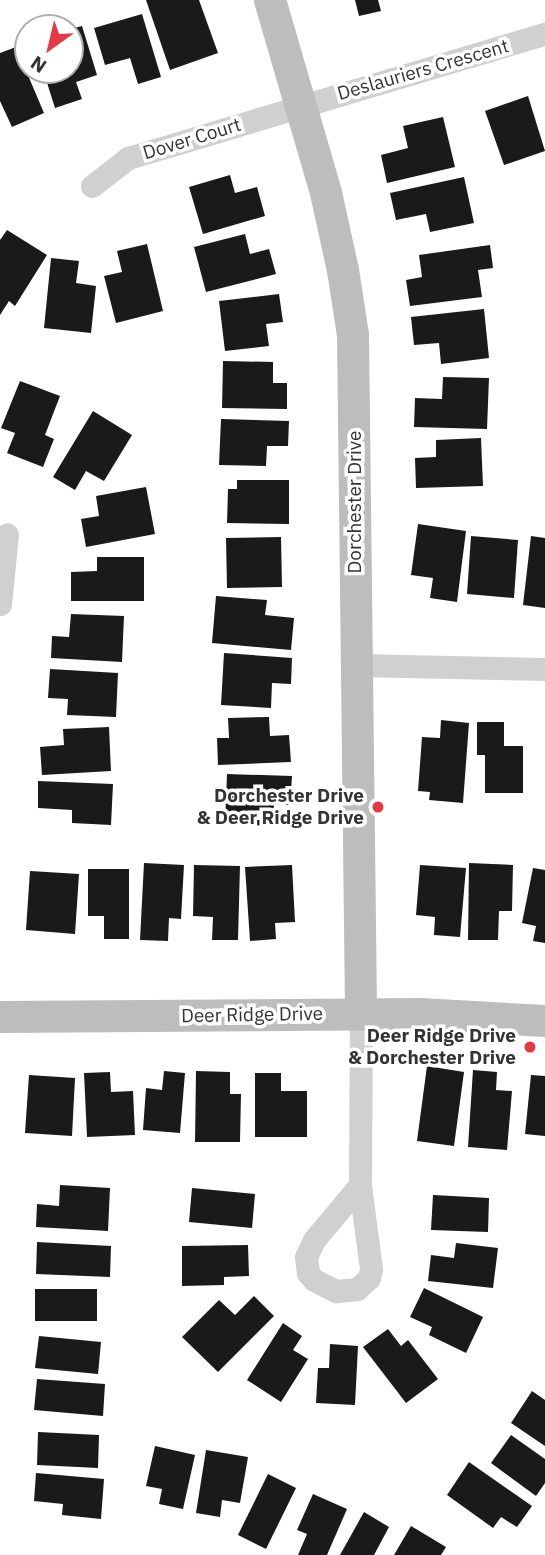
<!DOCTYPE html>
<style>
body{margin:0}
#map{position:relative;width:545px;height:1555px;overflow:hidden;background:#fff;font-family:"IBM Plex Sans",sans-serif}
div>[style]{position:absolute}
.building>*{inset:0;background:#1a1a1a}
.street>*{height:23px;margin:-11.5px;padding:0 11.5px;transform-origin:11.5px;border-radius:11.5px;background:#d0d0d0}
.secondary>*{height:32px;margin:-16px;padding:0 16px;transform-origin:16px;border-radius:16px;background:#bdbdbd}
.dots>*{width:19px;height:19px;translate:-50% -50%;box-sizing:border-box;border:4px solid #fff;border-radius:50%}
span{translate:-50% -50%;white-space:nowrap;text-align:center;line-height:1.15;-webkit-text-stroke:7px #fff;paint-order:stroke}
.street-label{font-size:19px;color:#333}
.poi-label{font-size:19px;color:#333;font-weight:700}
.right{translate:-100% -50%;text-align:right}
.north{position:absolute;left:14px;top:14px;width:70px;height:70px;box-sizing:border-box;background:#fff;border:2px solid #adadad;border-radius:50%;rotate:214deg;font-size:19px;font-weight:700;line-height:28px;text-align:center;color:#333}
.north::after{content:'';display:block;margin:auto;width:24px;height:32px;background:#e63946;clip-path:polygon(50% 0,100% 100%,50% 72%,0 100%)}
</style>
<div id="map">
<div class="building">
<i style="clip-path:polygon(146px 0,199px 0,218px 53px,170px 70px)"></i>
<i style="clip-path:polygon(355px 0,378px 0,381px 11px,359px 16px)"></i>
<i style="clip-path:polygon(142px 14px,161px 77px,138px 84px,130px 58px,105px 65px,94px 28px)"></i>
<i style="clip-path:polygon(82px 26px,97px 75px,76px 82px,82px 99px,55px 108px,43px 70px,70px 70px,70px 29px)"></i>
<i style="clip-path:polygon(16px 47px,44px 113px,12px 127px,0 101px,0 53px)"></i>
<i style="clip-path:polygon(528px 96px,545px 151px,504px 165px,485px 111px)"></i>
<i style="clip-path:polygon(443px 117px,455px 167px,387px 183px,381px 155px,408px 148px,403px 126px)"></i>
<i style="clip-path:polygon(230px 175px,235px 193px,257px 187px,265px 216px,203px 234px,189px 187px)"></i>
<i style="clip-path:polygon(464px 177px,474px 223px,430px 232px,426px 214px,396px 220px,390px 193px)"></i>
<i style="clip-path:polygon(7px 230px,47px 255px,15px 306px,9px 301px,0 315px,0 240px)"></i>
<i style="clip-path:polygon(245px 234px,250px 254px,269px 249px,276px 274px,206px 292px,194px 247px)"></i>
<i style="clip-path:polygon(147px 244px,163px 311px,116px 323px,104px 276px,122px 272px,117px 251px)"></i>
<i style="clip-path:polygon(490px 245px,493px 268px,478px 270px,482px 297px,410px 306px,406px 280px,422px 277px,419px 255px)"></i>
<i style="clip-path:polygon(51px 258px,79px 261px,76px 283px,96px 286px,91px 333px,44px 328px)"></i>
<i style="clip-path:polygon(279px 294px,283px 322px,266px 324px,269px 346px,225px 351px,219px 301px)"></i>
<i style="clip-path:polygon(484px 309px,489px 358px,441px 364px,439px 343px,414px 345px,411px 317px)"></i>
<i style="clip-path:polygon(223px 361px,273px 362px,273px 383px,287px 383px,287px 409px,222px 408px)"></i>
<i style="clip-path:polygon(443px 377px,489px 378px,487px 429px,414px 427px,415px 398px,442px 399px)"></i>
<i style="clip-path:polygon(20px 381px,60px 396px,45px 435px,54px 439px,43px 467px,7px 453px,15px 433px,1px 428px)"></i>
<i style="clip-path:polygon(93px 411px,132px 435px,104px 481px,86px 471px,75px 490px,53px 477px)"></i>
<i style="clip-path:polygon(221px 419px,289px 421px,288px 446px,267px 446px,266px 466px,219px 465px)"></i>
<i style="clip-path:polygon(481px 438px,483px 486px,416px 488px,415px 458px,436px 457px,436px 440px)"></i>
<i style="clip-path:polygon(237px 480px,289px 480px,289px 524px,227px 523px,228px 489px,237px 489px)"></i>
<i style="clip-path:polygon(146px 487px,155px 534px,86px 547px,81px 519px,99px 516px,96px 496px)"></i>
<i style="clip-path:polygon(418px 524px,466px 531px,457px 602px,430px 598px,433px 578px,411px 575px)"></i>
<i style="clip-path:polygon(471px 536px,518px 540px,514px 598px,467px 594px)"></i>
<i style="clip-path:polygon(531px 536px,545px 538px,545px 608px,523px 605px)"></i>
<i style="clip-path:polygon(281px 537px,282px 587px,227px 588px,226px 538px)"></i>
<i style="clip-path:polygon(97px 557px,144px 557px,144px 601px,71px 601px,71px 572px,97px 571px)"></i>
<i style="clip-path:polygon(216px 596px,267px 600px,265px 615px,294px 618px,291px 650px,212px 643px)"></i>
<i style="clip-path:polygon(71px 614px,124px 616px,122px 662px,51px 658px,52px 636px,69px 637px)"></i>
<i style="clip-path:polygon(224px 653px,292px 658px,291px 684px,272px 683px,271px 708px,221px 705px)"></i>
<i style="clip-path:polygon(50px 669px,118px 673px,116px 717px,67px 715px,68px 699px,48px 698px)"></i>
<i style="clip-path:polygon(269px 717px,270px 736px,289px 735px,291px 762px,218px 765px,217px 738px,229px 738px,228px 718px)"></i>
<i style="clip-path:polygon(441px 720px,469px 723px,463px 803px,429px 800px,430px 792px,418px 791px,422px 737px,440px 738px)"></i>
<i style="clip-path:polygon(477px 722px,504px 722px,504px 746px,523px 746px,523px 793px,485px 793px,485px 755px,477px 755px)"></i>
<i style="clip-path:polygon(109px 727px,111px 771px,42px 775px,40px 747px,64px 745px,63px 729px)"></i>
<i style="clip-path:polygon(227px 774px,292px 776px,290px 805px,274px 804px,273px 826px,225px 824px)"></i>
<i style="clip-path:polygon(38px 781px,113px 784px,111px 825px,72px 823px,72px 810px,38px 808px)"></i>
<i style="clip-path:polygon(144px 863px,184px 865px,181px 919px,169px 918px,168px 941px,140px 940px)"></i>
<i style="clip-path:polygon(469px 863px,513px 865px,512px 911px,499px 911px,498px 940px,468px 940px)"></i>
<i style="clip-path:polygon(194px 865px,240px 866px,238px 940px,212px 940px,213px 917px,193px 916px)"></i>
<i style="clip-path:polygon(292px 865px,295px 922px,275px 923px,276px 939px,250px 941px,245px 867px)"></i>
<i style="clip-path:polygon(420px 865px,466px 868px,460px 937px,434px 935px,435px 917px,416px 915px)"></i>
<i style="clip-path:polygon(533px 868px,545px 870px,545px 943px,533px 941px,536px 926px,522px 923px)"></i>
<i style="clip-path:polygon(88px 869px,129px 869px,129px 939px,104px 939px,104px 916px,88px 916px)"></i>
<i style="clip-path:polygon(30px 871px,79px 874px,75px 934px,26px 930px)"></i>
<i style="clip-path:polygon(427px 1066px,464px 1072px,454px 1146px,417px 1141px)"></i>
<i style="clip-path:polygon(473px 1070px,497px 1072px,496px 1090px,512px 1091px,507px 1150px,468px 1147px)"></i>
<i style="clip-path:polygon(164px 1071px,185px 1073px,180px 1133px,143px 1130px,146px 1088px,162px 1090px)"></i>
<i style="clip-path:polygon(196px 1071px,230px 1072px,230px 1094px,241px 1094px,240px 1142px,195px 1142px)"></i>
<i style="clip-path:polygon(110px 1072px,111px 1092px,133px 1091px,135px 1135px,87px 1137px,84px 1073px)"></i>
<i style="clip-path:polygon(255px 1073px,281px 1073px,281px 1091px,307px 1091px,307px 1137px,255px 1137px)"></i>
<i style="clip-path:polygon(29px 1075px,75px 1078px,72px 1136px,25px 1133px)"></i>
<i style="clip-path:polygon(531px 1075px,545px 1076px,545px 1136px,525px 1134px)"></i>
<i style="clip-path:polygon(60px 1185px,110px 1188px,108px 1231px,36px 1227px,37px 1204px,59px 1206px)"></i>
<i style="clip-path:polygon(192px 1188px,255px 1194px,252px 1228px,189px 1222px)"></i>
<i style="clip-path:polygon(433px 1195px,489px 1198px,488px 1232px,431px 1230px)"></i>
<i style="clip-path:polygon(37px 1242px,111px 1246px,110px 1277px,36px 1274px)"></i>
<i style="clip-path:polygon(456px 1243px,498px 1248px,493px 1288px,428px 1281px,431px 1255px,454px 1258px)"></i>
<i style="clip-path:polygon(248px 1245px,249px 1276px,224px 1277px,224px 1285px,182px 1286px,182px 1246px)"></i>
<i style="clip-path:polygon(424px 1288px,483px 1317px,466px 1353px,429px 1335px,432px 1327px,410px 1317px)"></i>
<i style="clip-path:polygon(35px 1289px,97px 1289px,97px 1321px,35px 1321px)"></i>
<i style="clip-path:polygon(254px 1296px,274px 1316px,218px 1372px,182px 1337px,219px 1300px,235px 1315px)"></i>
<i style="clip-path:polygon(283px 1323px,302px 1336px,293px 1350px,308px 1359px,281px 1402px,247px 1380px)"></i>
<i style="clip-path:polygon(388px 1329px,401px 1346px,408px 1340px,438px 1379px,406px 1403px,363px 1347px)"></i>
<i style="clip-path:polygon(39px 1336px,101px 1342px,98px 1374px,35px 1368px)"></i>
<i style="clip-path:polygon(330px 1344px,358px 1346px,355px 1405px,316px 1403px,318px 1368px,329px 1368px)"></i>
<i style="clip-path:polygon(37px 1379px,105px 1384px,103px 1416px,34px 1410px)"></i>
<i style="clip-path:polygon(532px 1391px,545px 1400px,545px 1446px,511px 1423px)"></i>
<i style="clip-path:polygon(38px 1432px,99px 1435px,98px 1468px,37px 1465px)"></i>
<i style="clip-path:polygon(511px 1435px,545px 1459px,545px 1483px,536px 1496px,491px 1463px)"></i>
<i style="clip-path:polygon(155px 1446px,195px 1455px,183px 1509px,159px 1504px,162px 1489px,146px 1486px)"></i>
<i style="clip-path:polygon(206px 1450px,248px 1457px,240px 1503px,222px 1500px,220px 1517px,196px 1513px)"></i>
<i style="clip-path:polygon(469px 1462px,532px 1506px,517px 1527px,501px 1517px,493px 1528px,447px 1495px)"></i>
<i style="clip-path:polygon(36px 1473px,104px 1479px,101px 1519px,62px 1515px,63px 1504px,34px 1501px)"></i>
<i style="clip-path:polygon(268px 1474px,296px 1488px,266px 1549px,238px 1535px)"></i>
<i style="clip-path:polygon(313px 1494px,347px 1509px,327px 1555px,298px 1555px,307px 1534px,297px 1530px)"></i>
<i style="clip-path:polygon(364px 1512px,389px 1527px,374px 1555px,340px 1555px)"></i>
<i style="clip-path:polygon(411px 1526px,446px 1547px,441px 1555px,394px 1555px)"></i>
</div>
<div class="street">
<i style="left:92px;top:186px;width:46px;rotate:-37.9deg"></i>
<i style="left:128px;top:158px;width:435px;rotate:-16.6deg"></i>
<i style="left:0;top:604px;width:70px;rotate:-84.3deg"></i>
<i style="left:356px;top:665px;width:189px;rotate:1.2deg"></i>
<i style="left:360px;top:1185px;width:72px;rotate:129.9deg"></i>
<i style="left:314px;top:1240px;width:19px;rotate:115deg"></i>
<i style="left:306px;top:1257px;width:16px;rotate:83deg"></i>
<i style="left:308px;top:1273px;width:9px;rotate:49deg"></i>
<i style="left:314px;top:1280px;width:25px;rotate:27deg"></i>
<i style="left:336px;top:1291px;width:21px;rotate:-5deg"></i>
<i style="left:357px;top:1289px;width:16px;rotate:-43deg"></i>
<i style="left:369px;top:1278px;width:9px;rotate:-77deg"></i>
<i style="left:371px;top:1269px;width:85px;rotate:-97.5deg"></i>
<i style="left:360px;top:1185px;width:171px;rotate:-89.7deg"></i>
</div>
<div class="secondary">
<i style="left:270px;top:0;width:201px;rotate:73.8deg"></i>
<i style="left:326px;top:193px;width:79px;rotate:77.6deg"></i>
<i style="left:343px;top:270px;width:66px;rotate:81.3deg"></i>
<i style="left:353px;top:335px;width:679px;rotate:89.32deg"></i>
<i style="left:0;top:1017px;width:420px;rotate:-0.4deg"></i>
<i style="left:420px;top:1014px;width:125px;rotate:3.2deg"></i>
</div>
<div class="dots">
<i style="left:378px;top:807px;background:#e63946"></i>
<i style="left:530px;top:1047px;background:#e63946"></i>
</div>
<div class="street-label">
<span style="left:423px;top:70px;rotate:-16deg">Deslauriers Crescent</span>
<span style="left:192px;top:139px;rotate:-17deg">Dover Court</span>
<span style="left:355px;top:502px;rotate:-90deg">Dorchester Drive</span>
<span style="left:252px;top:1015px;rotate:-1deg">Deer Ridge Drive</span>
</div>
<div class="poi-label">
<span class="right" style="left:364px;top:807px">Dorchester Drive<br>&amp; Deer Ridge Drive</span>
<span class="right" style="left:516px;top:1047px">Deer Ridge Drive<br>&amp; Dorchester Drive</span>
</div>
<div class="north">N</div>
</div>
